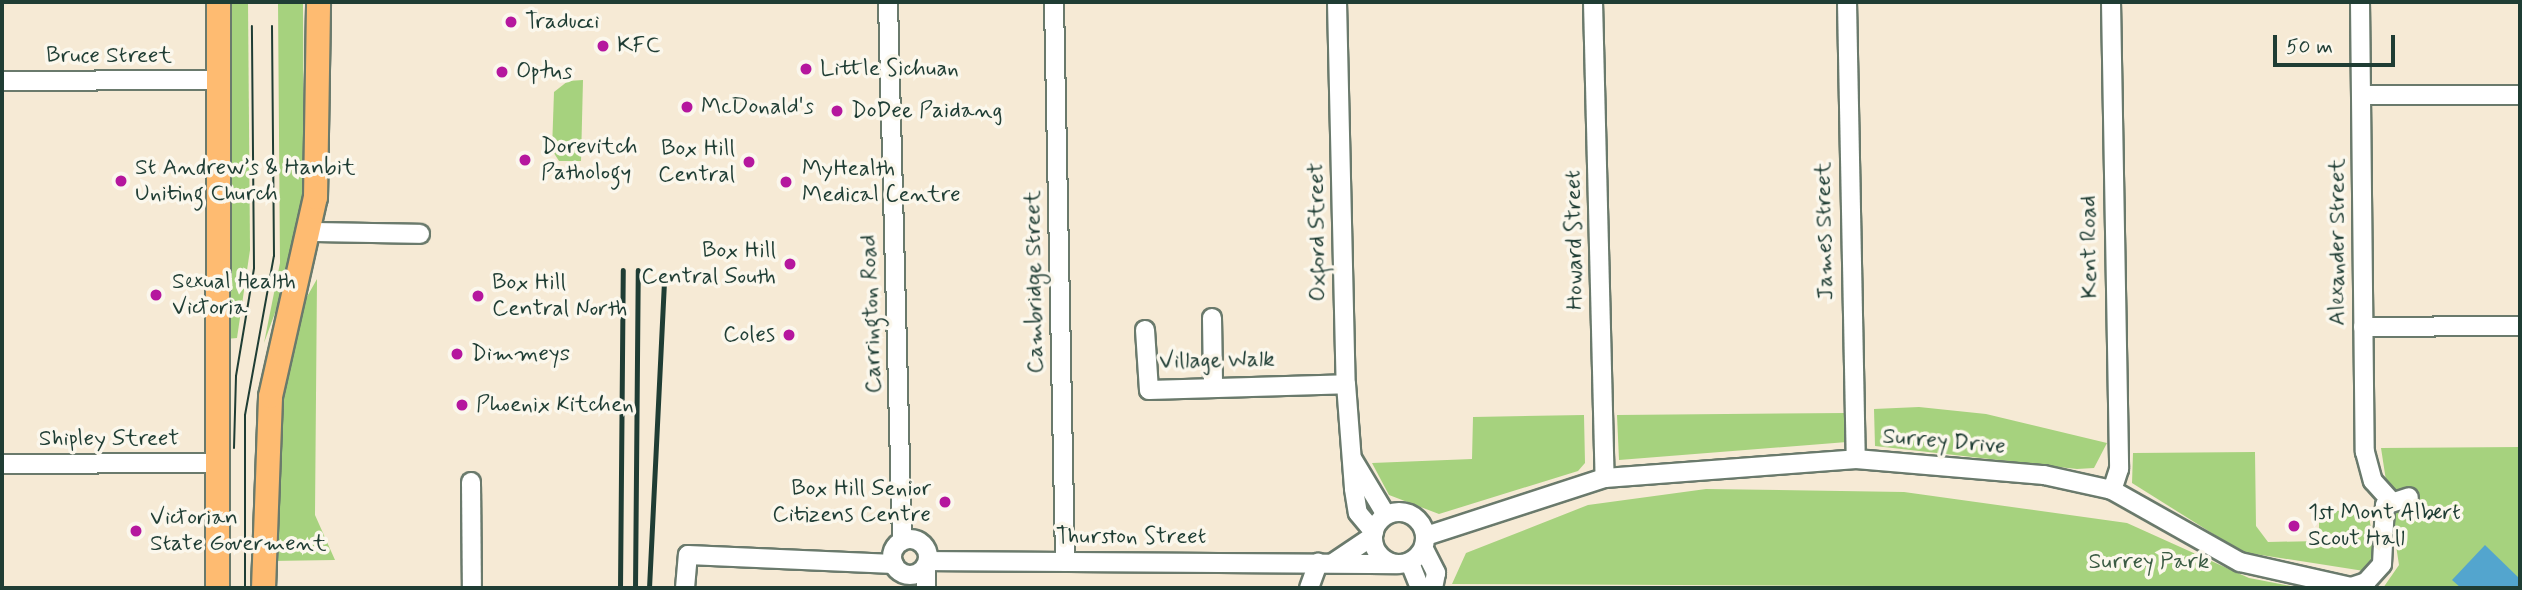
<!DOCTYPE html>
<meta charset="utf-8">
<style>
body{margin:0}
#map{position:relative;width:2522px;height:590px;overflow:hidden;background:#f6ead5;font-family:Mynerve,sans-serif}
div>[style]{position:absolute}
.green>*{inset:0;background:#a6d27e}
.water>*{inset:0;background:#53a5ce}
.roads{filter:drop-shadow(2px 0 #6a7a6c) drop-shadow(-2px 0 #6a7a6c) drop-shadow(0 2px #6a7a6c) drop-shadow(0 -2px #6a7a6c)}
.minor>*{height:18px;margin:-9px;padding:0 9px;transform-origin:9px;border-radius:9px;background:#fff}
.minor>.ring{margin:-9px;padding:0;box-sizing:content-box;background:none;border:18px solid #fff;border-radius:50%}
.major>*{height:23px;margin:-11.5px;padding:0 11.5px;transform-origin:11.5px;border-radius:11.5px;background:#febb71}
.tram>*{height:2px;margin:-1px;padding:0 1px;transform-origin:1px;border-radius:1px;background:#1f3d34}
.rail>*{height:5px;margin:-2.5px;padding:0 2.5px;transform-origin:2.5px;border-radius:2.5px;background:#1f3d34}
.dots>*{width:19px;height:19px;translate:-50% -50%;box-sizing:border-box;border:4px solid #fbf7ec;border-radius:50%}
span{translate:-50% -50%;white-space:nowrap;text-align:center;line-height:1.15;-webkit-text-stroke:7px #fbf7ec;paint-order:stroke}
.poi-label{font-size:23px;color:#1f3d34}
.left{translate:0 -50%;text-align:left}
.right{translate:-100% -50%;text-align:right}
.street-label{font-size:23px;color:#1f3d34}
.park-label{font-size:23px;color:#3a5b43}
.frame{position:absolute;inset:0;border:4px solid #1f3d34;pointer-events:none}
.scale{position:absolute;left:2273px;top:35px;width:122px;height:32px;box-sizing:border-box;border:4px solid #1f3d34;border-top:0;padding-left:9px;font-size:21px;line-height:24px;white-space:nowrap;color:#1f3d34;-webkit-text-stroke:5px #fbf7ec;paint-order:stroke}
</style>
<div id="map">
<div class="green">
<i style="clip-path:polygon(232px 2px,248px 2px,250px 250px,237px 338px,226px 339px)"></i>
<i style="clip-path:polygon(278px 2px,303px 2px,304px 204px,291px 269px,264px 343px,280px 263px)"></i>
<i style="clip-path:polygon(583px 80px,581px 161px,559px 161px,552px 150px,554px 92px,568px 81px)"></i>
<i style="clip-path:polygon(317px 279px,315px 515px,335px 560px,271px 561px,285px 384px,304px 302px)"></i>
<i style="clip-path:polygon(1919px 407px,1986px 414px,2107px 443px,2094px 468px,2077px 469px,1875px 446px,1874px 409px)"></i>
<i style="clip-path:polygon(1847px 413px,1847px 442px,1619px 460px,1617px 415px)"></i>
<i style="clip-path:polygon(1584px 415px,1585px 463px,1578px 471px,1439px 514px,1389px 495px,1372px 463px,1472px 459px,1473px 417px)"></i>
<i style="clip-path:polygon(2520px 447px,2520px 588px,2383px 588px,2399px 565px,2381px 448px)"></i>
<i style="clip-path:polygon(2255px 452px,2256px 526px,2268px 542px,2319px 541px,2319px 512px,2368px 509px,2375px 556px,2364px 571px,2242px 552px,2132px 483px,2133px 453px)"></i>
<i style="clip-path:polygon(1706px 489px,1904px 492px,2127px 523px,2249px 578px,2301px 588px,1452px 584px,1466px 553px,1588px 505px)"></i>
</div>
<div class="water">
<i style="clip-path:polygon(2485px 545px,2520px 579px,2520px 588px,2461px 588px,2452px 580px)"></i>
</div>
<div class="roads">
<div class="minor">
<i style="left:888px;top:2px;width:539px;rotate:88.51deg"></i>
<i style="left:1054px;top:2px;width:560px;rotate:88.87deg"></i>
<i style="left:1337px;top:2px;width:382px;rotate:88.7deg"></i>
<i style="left:1346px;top:384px;width:105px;rotate:85.6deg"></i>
<i style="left:1354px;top:489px;width:24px;rotate:81deg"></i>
<i style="left:1358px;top:513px;width:25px;rotate:50deg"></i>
<i style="left:1593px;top:2px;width:476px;rotate:88.6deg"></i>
<i style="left:1847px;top:2px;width:457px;rotate:88.9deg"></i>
<i style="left:2111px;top:2px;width:467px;rotate:89deg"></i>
<i style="left:2119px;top:469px;width:22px;rotate:108deg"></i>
<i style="left:2360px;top:2px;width:450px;rotate:89.4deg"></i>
<i style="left:2365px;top:452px;width:30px;rotate:75deg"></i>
<i style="left:2373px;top:481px;width:25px;rotate:48deg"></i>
<i style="left:2px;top:81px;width:215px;rotate:-0.3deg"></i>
<i style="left:2361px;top:95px;width:159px"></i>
<i style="left:310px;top:232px;width:110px;rotate:1deg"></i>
<i style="left:1212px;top:318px;width:67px;rotate:89.1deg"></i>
<i style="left:2363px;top:327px;width:157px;rotate:-0.4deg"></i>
<i style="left:1145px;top:330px;width:60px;rotate:86.2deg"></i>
<i style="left:1149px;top:390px;width:197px;rotate:-1.7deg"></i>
<i style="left:1353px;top:460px;width:64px;rotate:59deg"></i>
<i style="left:2px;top:464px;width:214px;rotate:-0.3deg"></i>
<i style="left:471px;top:482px;width:106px;rotate:89.5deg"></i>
<i class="ring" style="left:1373px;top:512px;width:34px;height:34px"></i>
<i style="left:1426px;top:536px;width:188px;rotate:-18deg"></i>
<i style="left:1605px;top:478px;width:252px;rotate:-4.3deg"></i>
<i style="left:1856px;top:459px;width:189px;rotate:4.9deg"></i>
<i style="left:2044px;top:475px;width:70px;rotate:12.4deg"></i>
<i style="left:2112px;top:490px;width:147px;rotate:29.4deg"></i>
<i style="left:2240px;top:562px;width:114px;rotate:12.7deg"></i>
<i style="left:2351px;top:587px;width:16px;rotate:-18deg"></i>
<i style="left:2366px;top:582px;width:24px;rotate:-48deg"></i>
<i style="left:2382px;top:564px;width:59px;rotate:-87.1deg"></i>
<i style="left:2385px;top:505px;width:25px;rotate:-18deg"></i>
<i class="ring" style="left:892px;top:539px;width:18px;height:18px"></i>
<i style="left:1424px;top:549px;width:27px;rotate:63deg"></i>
<i style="left:1436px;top:573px;width:15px;rotate:101deg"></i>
<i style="left:928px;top:561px;width:469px;rotate:0.4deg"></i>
<i style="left:1333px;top:563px;width:48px;rotate:-34deg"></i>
<i style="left:1410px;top:563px;width:27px;rotate:68deg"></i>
<i style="left:926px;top:566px;width:22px;rotate:90deg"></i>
<i style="left:685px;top:588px;width:33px;rotate:-85deg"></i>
<i style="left:688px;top:555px;width:206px;rotate:2.5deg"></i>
<i style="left:1309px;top:588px;width:27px;rotate:-70deg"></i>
</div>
<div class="major">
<i style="left:217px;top:588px;width:586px;rotate:-89.9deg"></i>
<i style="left:263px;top:588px;width:192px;rotate:-87.9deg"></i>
<i style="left:270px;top:396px;width:204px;rotate:-77.3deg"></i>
<i style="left:315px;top:197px;width:195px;rotate:-89.1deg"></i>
</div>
</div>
<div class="tram">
<i style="left:234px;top:448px;width:72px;rotate:-88.4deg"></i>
<i style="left:236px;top:376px;width:109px;rotate:-80.5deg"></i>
<i style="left:254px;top:268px;width:242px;rotate:-90.5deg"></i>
<i style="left:245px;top:588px;width:173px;rotate:-90deg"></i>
<i style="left:245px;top:415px;width:162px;rotate:-79.7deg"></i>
<i style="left:274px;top:256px;width:230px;rotate:-90.5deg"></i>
</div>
<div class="rail">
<i style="left:620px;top:588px;width:318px;rotate:-89.5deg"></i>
<i style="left:635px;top:588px;width:318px;rotate:-89.5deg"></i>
<i style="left:649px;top:588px;width:311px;rotate:-87.2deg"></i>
</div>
<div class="dots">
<i style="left:511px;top:22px;background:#b5179e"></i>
<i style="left:603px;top:46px;background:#b5179e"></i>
<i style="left:806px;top:69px;background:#b5179e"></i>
<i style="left:502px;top:72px;background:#b5179e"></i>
<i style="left:687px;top:107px;background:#b5179e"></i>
<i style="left:837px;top:111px;background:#b5179e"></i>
<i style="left:525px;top:160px;background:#b5179e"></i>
<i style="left:749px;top:162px;background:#b5179e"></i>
<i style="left:121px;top:181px;background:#b5179e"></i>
<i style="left:786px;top:182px;background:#b5179e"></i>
<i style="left:790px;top:264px;background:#b5179e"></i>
<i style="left:156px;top:295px;background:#b5179e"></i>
<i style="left:478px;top:296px;background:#b5179e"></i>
<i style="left:789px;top:335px;background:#b5179e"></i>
<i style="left:457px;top:354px;background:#b5179e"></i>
<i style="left:462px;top:405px;background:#b5179e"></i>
<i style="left:945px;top:502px;background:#b5179e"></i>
<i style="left:2294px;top:526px;background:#b5179e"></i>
<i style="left:136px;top:531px;background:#b5179e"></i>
</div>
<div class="poi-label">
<span class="left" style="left:525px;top:22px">Traducci</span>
<span class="left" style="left:617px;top:46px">KFC</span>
<span class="left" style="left:820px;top:69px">Little Sichuan</span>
<span class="left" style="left:516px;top:72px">Optus</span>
<span class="left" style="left:701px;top:107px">McDonald's</span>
<span class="left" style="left:851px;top:111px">DoDee Paidang</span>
<span class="left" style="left:541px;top:160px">Dorevitch<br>Pathology</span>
<span class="right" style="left:735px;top:162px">Box Hill<br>Central</span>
<span class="left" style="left:135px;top:181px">St Andrew’s &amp; Hanbit<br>Uniting Church</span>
<span class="left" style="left:802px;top:182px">MyHealth<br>Medical Centre</span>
<span class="right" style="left:776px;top:264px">Box Hill<br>Central South</span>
<span class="left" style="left:172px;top:295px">Sexual Health<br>Victoria</span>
<span class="left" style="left:492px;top:296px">Box Hill<br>Central North</span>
<span class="right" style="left:775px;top:335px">Coles</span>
<span class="left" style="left:471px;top:354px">Dimmeys</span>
<span class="left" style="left:476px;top:405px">Phoenix Kitchen</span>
<span class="right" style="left:931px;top:502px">Box Hill Senior<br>Citizens Centre</span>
<span class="left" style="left:2308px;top:526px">1st Mont Albert<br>Scout Hall</span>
<span class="left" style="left:150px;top:531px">Victorian<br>State Goverment</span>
</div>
<div class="street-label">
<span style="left:109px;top:56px">Bruce Street</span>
<span style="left:1825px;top:231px;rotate:-91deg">James Street</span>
<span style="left:1318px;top:232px;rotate:-91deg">Oxford Street</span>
<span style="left:1575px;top:240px;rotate:-91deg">Howard Street</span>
<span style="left:2338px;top:242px;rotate:-90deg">Alexander Street</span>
<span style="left:2090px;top:247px;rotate:-91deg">Kent Road</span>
<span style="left:1035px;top:282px;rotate:-91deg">Cambridge Street</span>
<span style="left:872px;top:314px;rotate:-92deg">Carrington Road</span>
<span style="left:1217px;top:361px;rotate:-1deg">Village Walk</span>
<span style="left:109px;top:439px">Shipley Street</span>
<span style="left:1944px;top:442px;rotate:5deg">Surrey Drive</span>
<span style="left:1131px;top:537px">Thurston Street</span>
</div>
<div class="park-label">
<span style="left:2149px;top:562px">Surrey Park</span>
</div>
<div class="frame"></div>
<div class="scale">50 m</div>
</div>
